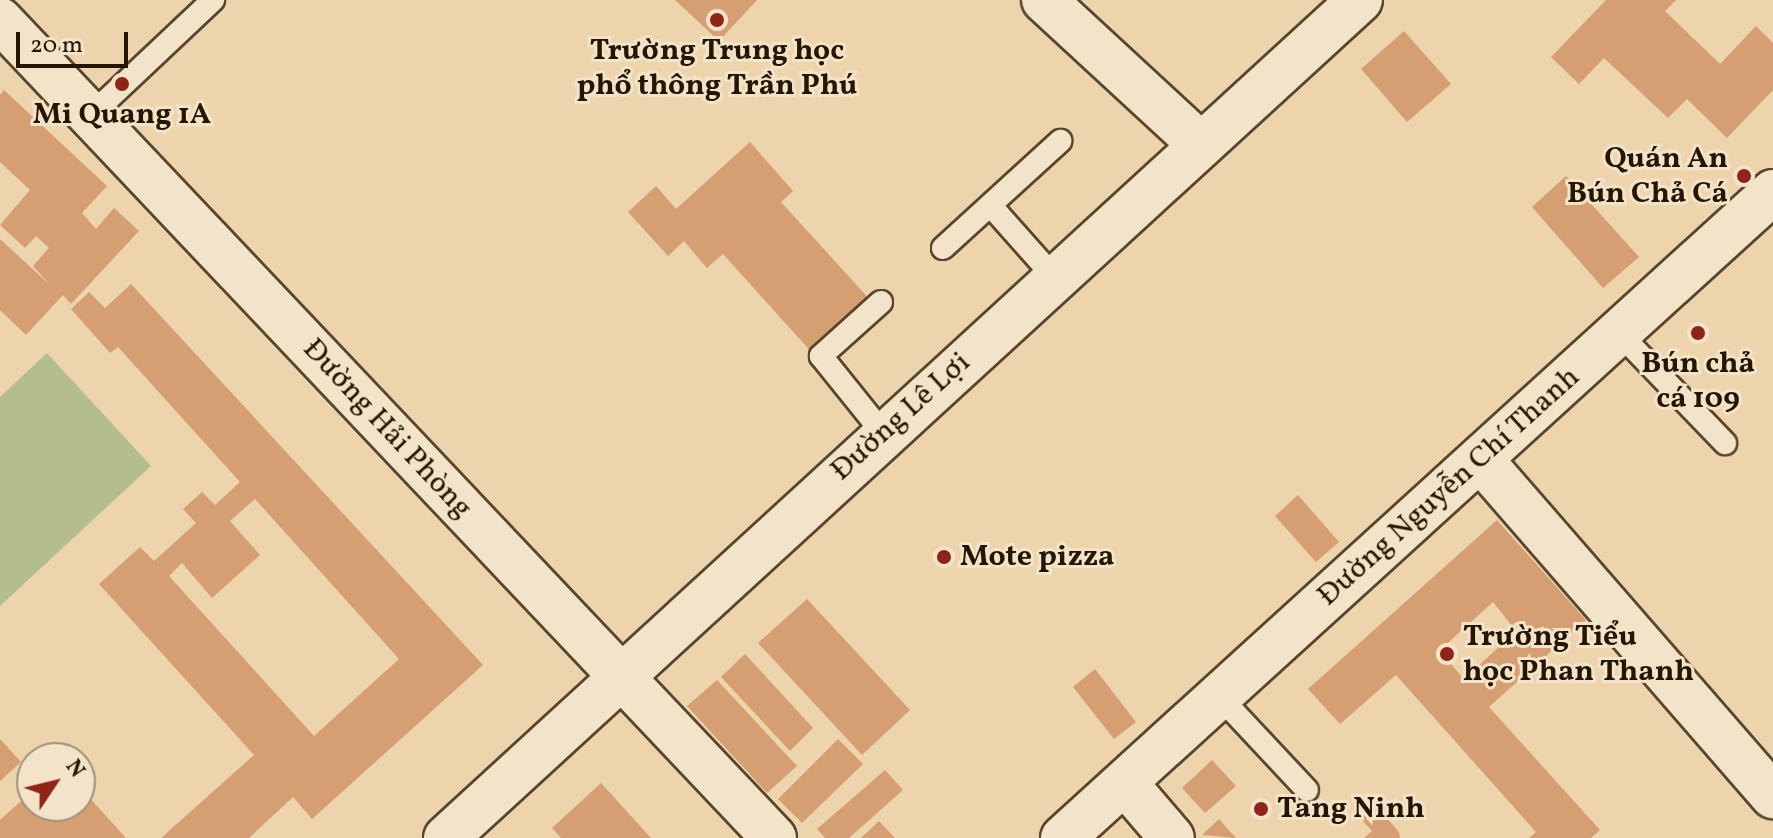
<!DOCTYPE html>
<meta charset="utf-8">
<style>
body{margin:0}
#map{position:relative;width:1773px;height:838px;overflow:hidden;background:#edd4ac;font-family:Vollkorn,serif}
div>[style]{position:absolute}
.green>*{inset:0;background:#b4bd8d}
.building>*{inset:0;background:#d59e73}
.roads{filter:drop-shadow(2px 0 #58452c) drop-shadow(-2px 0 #58452c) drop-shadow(0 2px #58452c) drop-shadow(0 -2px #58452c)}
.lane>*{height:22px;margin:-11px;padding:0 11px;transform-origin:11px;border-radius:11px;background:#f3e3c9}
.street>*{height:44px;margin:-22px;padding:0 22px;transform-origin:22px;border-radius:22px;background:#f3e3c9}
.secondary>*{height:44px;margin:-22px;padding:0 22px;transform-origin:22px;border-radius:22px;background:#f3e3c9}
.dots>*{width:22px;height:22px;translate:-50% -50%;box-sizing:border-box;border:4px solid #f3e3c9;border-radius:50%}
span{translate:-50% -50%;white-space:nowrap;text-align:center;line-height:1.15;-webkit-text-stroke:6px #f3e3c9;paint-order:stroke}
.poi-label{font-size:30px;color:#261501;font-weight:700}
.right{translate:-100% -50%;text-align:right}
.left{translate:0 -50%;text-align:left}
.street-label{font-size:30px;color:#261501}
.north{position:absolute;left:16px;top:742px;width:80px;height:80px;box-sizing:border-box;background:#f3e3c9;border:2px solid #a19179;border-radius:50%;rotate:55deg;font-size:22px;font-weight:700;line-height:32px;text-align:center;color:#261501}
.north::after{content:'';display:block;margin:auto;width:28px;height:36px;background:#8f2418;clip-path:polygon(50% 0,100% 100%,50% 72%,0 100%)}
.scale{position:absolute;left:16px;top:32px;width:112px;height:36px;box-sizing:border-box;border:4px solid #261501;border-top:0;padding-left:10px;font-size:24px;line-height:28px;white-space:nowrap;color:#261501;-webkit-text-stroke:6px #f3e3c9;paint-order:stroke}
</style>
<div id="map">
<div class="green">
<i style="clip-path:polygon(47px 353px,151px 466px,0 606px,0 397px)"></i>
</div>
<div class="building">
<i style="clip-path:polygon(675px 0,757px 0,719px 41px)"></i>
<i style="clip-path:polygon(1606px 0,1676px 0,1665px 11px,1720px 64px,1756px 26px,1773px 43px,1773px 90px,1727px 138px,1687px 99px,1668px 118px,1604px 58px,1579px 84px,1551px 57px)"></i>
<i style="clip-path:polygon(1404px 31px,1451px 84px,1407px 122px,1361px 69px)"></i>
<i style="clip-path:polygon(4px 90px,107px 186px,82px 213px,96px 229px,114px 208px,139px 231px,71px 304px,63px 295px,26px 335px,0 310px,0 239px,49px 284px,33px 266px,49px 248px,36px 236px,25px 248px,0 225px,30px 190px,0 162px,0 95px)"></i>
<i style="clip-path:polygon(750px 142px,793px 191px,781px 202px,873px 303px,815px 356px,723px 254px,707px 268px,684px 241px,668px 256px,628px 212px,656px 186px,676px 209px)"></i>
<i style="clip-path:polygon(1566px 176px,1639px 257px,1603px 288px,1532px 207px)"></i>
<i style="clip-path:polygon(evenodd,131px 284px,483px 665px,312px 819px,293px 797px,249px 838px,161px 838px,254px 755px,99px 584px,140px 547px,154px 561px,196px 523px,183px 509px,202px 492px,215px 505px,240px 482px,118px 347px,110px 353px,71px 309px,89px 292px,105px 308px,131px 284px,255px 499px,399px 659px,314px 736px,169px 576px,182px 563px,212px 598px,260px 555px,230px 521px,255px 499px)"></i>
<i style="clip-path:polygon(1298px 495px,1339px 542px,1316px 562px,1275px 516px)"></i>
<i style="clip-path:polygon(evenodd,1497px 520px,1586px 620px,1489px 707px,1600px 830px,1591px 838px,1529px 838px,1536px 832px,1396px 675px,1340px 724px,1308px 689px,1497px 520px,1493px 602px,1516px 631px,1464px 679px,1439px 651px,1493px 602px)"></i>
<i style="clip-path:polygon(807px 599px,910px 710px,862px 755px,758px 643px)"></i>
<i style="clip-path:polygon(745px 654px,813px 728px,790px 751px,721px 677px)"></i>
<i style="clip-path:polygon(1095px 669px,1136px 722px,1114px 739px,1073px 687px)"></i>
<i style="clip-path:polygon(717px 680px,797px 766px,767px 793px,687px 706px)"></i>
<i style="clip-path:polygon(0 739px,21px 762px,0 781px)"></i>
<i style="clip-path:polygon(838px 739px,863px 764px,802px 823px,778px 799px)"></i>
<i style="clip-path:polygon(1212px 760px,1236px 786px,1205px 813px,1182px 788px)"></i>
<i style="clip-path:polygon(885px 770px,903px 790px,849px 838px,825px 838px,817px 829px)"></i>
<i style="clip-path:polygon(601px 783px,651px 838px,561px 838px,552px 828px)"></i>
<i style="clip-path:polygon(30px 793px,32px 806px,80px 806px,80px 795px,87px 795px,126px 838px,0 838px,0 820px)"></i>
<i style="clip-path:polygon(1376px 806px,1399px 832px,1400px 838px,1364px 838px,1372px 831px,1361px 819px)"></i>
<i style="clip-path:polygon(1219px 819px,1236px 838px,1202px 835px)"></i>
<i style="clip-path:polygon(879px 821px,895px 838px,861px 838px)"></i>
</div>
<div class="roads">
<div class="lane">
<i style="left:91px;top:115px;width:168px;rotate:-43.3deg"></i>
<i style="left:991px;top:206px;width:96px;rotate:48.4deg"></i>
<i style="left:943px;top:248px;width:159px;rotate:-42.4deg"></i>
<i style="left:881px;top:302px;width:81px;rotate:138deg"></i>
<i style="left:821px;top:356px;width:99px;rotate:51.2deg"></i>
<i style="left:1619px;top:333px;width:153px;rotate:46.1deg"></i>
<i style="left:1218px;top:695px;width:130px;rotate:46.9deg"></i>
</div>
<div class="street">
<i style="left:1044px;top:0;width:214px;rotate:42.7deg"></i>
<i style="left:1480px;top:459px;width:447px;rotate:49deg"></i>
<i style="left:1125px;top:783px;width:72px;rotate:49.5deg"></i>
</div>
<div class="secondary">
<i style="left:0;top:20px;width:1126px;rotate:46.58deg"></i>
<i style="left:446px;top:838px;width:1240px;rotate:-42.52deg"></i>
<i style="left:1063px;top:838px;width:960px;rotate:-42.3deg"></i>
</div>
</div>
<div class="dots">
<i style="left:717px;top:20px;background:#8f2418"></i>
<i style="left:122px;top:84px;background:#8f2418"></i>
<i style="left:1744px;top:176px;background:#8f2418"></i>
<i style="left:1698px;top:333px;background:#8f2418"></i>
<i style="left:944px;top:557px;background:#8f2418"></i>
<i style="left:1447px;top:654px;background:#8f2418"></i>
<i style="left:1261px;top:809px;background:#8f2418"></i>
</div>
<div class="poi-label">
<span style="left:717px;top:68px">Trường Trung học<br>phổ thông Trần Phú</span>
<span style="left:122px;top:115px">Mi Quang 1A</span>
<span class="right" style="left:1728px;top:176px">Quán An<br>Bún Chả Cá</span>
<span style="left:1698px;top:381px">Bún chả<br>cá 109</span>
<span class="left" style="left:960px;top:557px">Mote pizza</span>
<span class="left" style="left:1463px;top:654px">Trường Tiểu<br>học Phan Thanh</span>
<span class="left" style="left:1277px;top:809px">Tang Ninh</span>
</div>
<div class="street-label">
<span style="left:901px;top:417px;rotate:-42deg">Đường Lê Lợi</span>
<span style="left:387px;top:429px;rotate:47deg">Đường Hải Phòng</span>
<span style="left:1449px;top:487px;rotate:-42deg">Đường Nguyễn Chí Thanh</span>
</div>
<div class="north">N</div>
<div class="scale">20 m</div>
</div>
